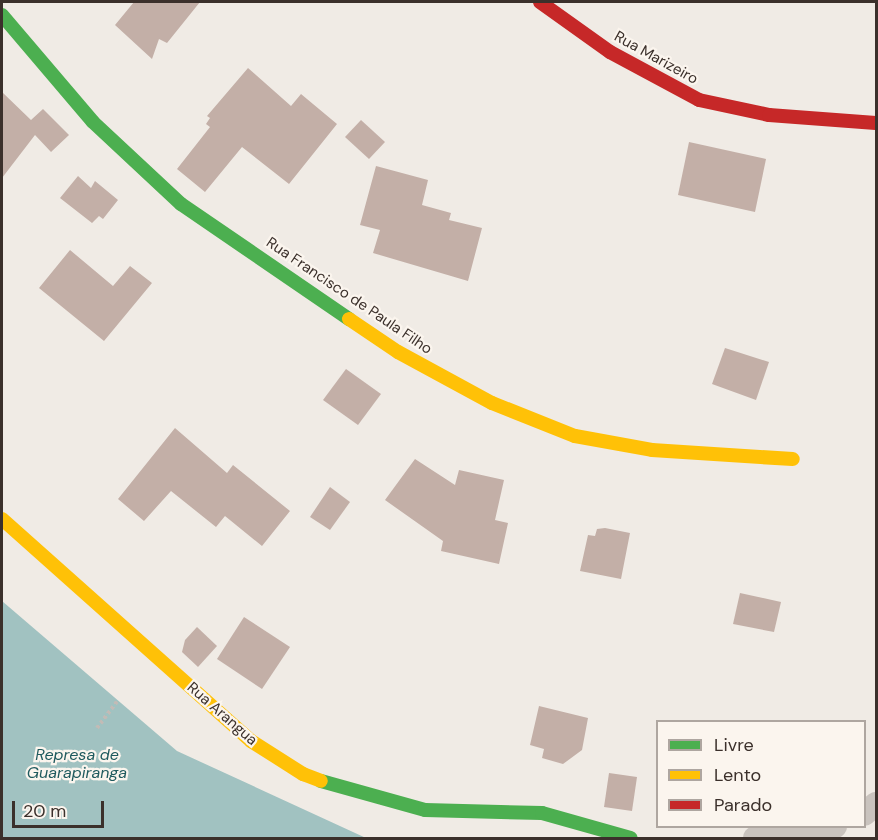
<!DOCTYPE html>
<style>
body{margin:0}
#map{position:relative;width:878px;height:840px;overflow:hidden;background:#f0ebe5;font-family:"DM Sans",sans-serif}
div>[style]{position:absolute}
.water>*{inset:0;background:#a1c2c1}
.building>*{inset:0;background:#c3afa7}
.path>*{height:4px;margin-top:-2px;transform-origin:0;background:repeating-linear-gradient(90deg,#c2bbb6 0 3px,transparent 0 6px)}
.street>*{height:24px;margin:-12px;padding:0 12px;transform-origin:12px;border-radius:12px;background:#c9c3be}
.fast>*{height:14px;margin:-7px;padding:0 7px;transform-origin:7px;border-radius:7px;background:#4caf50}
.slow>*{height:14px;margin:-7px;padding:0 7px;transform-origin:7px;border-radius:7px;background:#ffc107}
.jam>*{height:14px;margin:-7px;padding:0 7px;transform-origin:7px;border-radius:7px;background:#c62828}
span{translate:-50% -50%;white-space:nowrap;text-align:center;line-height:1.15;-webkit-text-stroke:4.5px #fbf5ee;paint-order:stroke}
.street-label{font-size:15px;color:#3b302b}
.water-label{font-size:16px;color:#1f5a5e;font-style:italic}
.frame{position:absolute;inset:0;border:3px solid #3b302b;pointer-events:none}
.legend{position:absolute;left:656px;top:720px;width:210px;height:108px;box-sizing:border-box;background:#fbf5ee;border:2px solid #aea6a0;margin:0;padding:8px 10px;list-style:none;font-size:18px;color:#3b302b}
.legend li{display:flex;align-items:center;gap:12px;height:30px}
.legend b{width:30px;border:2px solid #aea6a0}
.scale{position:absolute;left:12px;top:801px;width:92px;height:27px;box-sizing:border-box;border:3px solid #3b302b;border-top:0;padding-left:8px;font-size:18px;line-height:21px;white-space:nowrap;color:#3b302b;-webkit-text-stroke:4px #fbf5ee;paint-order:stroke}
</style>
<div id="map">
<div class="water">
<i style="clip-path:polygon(2px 601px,177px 751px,366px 838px,2px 838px)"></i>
</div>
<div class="building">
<i style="clip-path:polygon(134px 2px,200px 2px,167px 43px,159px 39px,152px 59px,115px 25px)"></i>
<i style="clip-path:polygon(248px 68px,291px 106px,301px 94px,337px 124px,289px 184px,242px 147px,205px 192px,177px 169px,210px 127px,206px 124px,210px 118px,207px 116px)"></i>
<i style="clip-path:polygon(2px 92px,31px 120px,43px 109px,69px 135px,51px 152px,35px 135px,2px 178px)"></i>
<i style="clip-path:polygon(361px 120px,385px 142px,369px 159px,345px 137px)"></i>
<i style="clip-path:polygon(689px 142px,766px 159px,755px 212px,678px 195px)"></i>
<i style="clip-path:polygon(376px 166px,428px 180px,422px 205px,451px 213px,449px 220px,482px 228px,468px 281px,373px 253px,380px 230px,360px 225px)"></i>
<i style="clip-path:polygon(78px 176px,91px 188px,95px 181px,118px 200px,103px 219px,99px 216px,92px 223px,60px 198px)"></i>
<i style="clip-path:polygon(70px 250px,113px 286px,130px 266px,152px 283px,104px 341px,39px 288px)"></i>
<i style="clip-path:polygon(725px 348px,769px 362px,756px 400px,712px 384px)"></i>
<i style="clip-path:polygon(346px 369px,381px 394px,358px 425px,323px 400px)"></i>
<i style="clip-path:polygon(175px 428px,227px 473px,233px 465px,290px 511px,262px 546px,225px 516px,216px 527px,171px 491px,144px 521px,118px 499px)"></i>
<i style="clip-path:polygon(415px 459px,455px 485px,459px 470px,504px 480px,495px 520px,508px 523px,499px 564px,441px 551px,443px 541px,385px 500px)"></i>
<i style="clip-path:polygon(330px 487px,350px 502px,330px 530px,310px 517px)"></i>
<i style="clip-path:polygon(605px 528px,630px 533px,621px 579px,580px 571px,588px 535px,595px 536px,597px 529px)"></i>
<i style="clip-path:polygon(740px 593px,781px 602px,774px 632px,733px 624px)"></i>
<i style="clip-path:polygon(244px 617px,290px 647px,262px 689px,217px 659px)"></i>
<i style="clip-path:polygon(197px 627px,217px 646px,198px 667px,182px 652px,185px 640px)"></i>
<i style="clip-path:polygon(539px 706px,588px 718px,582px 750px,563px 764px,542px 758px,544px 749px,530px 745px)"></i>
<i style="clip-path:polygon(609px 773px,637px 777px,632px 811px,604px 807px)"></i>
</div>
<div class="path">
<i style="left:97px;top:728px;width:34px;rotate:-53deg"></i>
</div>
<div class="street">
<i style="left:864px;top:814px;width:16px;rotate:-40deg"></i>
<i style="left:755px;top:838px;width:81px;rotate:-8.5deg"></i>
</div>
<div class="fast">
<i style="left:2px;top:15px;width:140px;rotate:49.6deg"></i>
<i style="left:93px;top:122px;width:120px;rotate:43deg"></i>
<i style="left:181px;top:204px;width:204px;rotate:34.4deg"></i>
<i style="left:321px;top:781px;width:108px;rotate:15.6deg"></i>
<i style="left:425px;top:810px;width:117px;rotate:1.5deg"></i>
<i style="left:542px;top:813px;width:92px;rotate:15.7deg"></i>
</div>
<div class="slow">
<i style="left:349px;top:319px;width:59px;rotate:34deg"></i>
<i style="left:398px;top:352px;width:107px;rotate:28.5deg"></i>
<i style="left:492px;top:403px;width:89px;rotate:21.7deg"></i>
<i style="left:575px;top:436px;width:78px;rotate:10.3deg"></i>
<i style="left:652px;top:450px;width:141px;rotate:3.7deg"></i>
<i style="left:2px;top:519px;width:334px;rotate:41.7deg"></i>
<i style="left:251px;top:741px;width:62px;rotate:32.4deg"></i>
<i style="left:303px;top:774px;width:19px;rotate:21deg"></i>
</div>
<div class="jam">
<i style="left:540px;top:2px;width:86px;rotate:35.5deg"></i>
<i style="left:610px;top:52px;width:101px;rotate:28.3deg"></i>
<i style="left:699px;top:100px;width:72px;rotate:12.1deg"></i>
<i style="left:769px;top:115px;width:107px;rotate:4.3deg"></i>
</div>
<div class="street-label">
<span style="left:656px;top:58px;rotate:29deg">Rua Marizeiro</span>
<span style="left:349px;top:296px;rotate:34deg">Rua Francisco de Paula Filho</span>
<span style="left:222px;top:714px;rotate:41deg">Rua Arangua</span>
</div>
<div class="water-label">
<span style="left:77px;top:764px">Represa de<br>Guarapiranga</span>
</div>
<div class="frame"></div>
<ul class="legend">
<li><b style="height:8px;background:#4caf50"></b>Livre</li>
<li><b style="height:8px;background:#ffc107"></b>Lento</li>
<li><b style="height:8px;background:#c62828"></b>Parado</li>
</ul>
<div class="scale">20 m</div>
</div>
